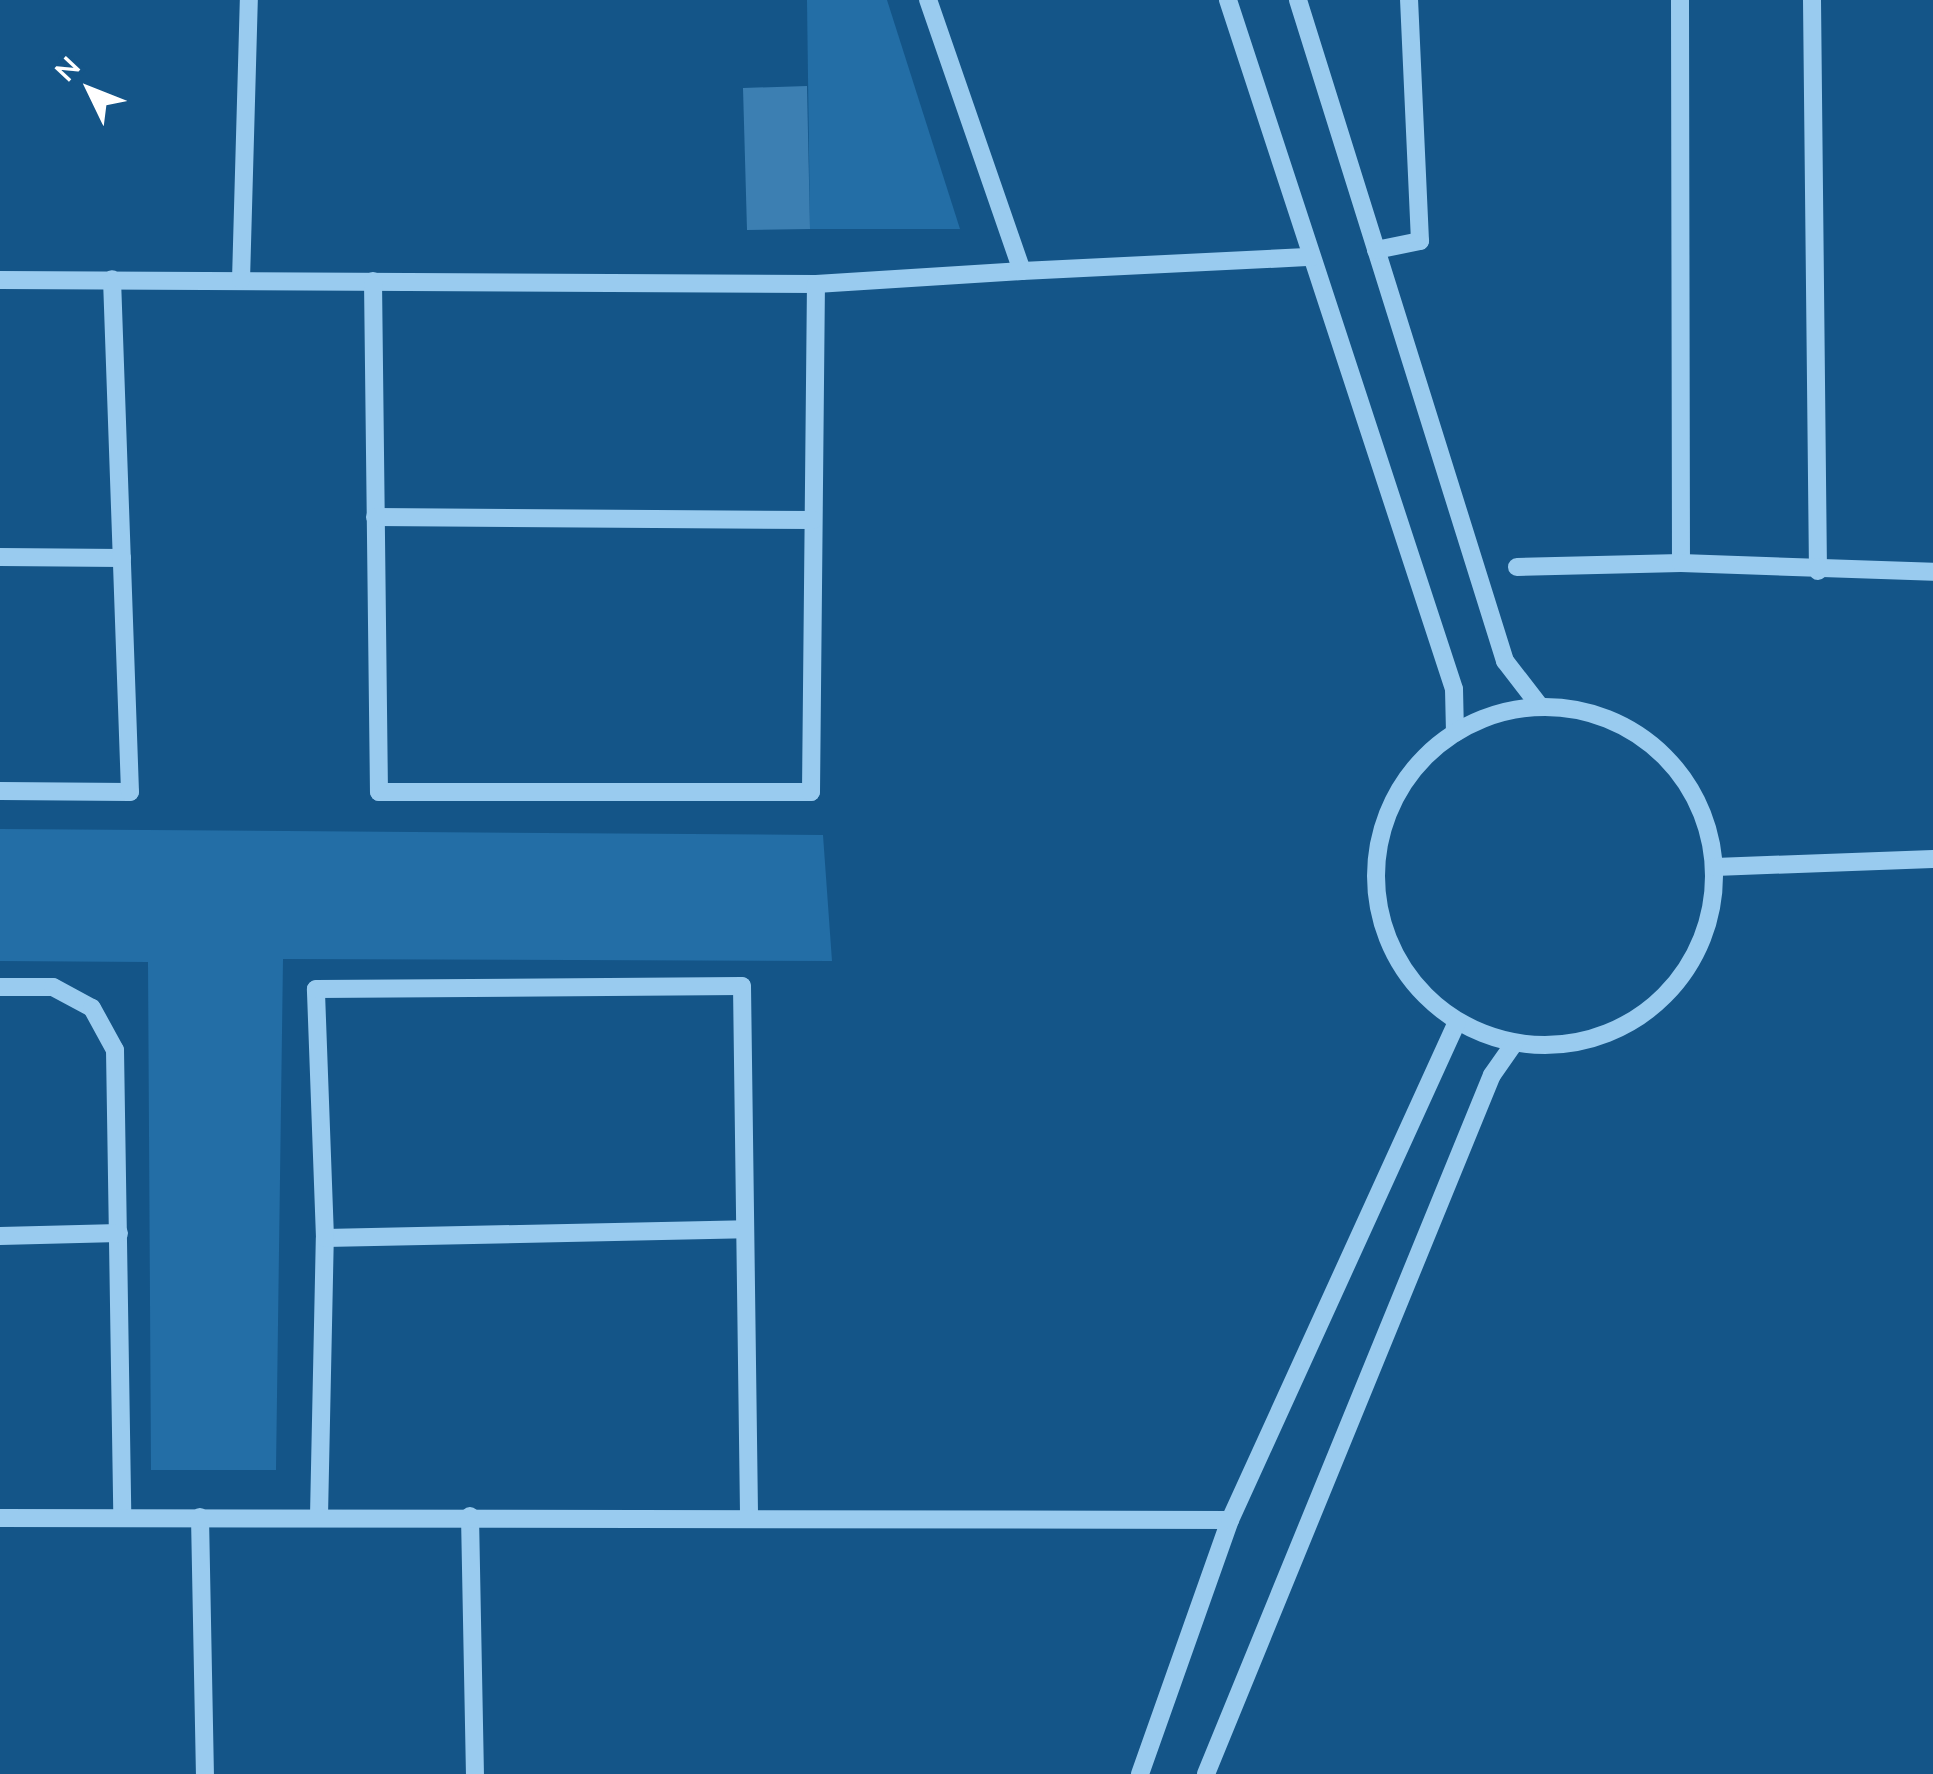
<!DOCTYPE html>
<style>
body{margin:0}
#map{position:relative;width:1933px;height:1774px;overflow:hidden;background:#145588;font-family:"Nunito Sans",sans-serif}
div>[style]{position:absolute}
.green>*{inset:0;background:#236ea6}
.building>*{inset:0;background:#3c7fb2}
.minor>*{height:18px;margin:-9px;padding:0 9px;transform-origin:9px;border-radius:9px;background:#99cbef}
.minor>.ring{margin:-9px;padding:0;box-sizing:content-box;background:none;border:18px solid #99cbef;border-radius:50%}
span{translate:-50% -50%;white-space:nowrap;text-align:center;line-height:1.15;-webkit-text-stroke:10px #145588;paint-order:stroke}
.north{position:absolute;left:40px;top:40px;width:100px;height:100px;-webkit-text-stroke:8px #145588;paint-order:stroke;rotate:313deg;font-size:28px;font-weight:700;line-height:40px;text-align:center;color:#fff}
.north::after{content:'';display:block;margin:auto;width:35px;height:45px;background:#fff;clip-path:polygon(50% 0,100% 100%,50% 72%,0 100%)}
</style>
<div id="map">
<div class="green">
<i style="clip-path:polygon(807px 0,887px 0,960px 229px,810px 229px)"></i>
<i style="clip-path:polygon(0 829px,823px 835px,832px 961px,283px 959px,276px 1470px,151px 1470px,148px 962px,0 961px)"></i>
</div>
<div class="building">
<i style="clip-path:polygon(807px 86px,810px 229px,747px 230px,743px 88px)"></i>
</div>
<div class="minor">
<i style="left:1228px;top:0;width:725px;rotate:71.84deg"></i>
<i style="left:1454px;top:689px;width:44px;rotate:88.7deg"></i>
<i style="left:1298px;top:0;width:693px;rotate:72.61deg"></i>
<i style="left:1505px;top:661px;width:56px;rotate:52.3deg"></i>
<i style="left:1680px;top:0;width:563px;rotate:89.9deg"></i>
<i style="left:1812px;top:0;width:571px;rotate:89.4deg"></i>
<i style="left:1376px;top:250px;width:45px;rotate:-11.6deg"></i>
<i style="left:1420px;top:241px;width:241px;rotate:-92.6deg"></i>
<i style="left:1022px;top:271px;width:290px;rotate:-2.8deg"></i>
<i style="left:0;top:280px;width:816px;rotate:0.28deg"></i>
<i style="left:816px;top:284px;width:206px;rotate:-3.6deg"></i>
<i style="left:1022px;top:271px;width:287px;rotate:-109.1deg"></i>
<i style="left:241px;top:280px;width:280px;rotate:-88.4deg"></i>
<i style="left:373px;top:281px;width:511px;rotate:89.33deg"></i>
<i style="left:379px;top:792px;width:432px"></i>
<i style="left:811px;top:792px;width:508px;rotate:-89.44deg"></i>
<i style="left:375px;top:517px;width:438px;rotate:0.4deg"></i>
<i style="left:0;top:557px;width:122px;rotate:0.5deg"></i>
<i style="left:1517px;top:567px;width:164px;rotate:-1.4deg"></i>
<i style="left:1681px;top:563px;width:252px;rotate:2deg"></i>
<i class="ring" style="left:1376px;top:707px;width:320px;height:320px"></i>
<i style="left:0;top:791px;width:130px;rotate:0.4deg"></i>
<i style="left:130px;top:792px;width:513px;rotate:-92.01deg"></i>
<i style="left:1715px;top:867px;width:218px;rotate:-2.1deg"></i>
<i style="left:0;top:987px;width:53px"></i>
<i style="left:53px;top:987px;width:44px;rotate:28.3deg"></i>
<i style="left:92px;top:1008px;width:48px;rotate:61.3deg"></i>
<i style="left:115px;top:1050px;width:467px;rotate:89.1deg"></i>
<i style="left:0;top:1236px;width:119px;rotate:-1.4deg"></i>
<i style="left:325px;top:1238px;width:420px;rotate:-1.2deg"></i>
<i style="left:319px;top:1516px;width:278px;rotate:-88.8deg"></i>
<i style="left:325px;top:1238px;width:249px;rotate:-92.1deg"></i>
<i style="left:316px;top:989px;width:426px;rotate:-0.4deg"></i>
<i style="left:742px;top:986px;width:528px;rotate:89.24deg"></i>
<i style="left:470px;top:1516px;width:258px;rotate:88.9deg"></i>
<i style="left:200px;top:1517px;width:257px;rotate:88.9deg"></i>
<i style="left:0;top:1518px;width:1230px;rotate:0.09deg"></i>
<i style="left:1140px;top:1774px;width:269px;rotate:-70.5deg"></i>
<i style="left:1230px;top:1520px;width:547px;rotate:-65.5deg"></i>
<i style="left:1206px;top:1774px;width:755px;rotate:-67.75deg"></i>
<i style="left:1492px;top:1075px;width:38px;rotate:-55deg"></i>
</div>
<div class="north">N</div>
</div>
